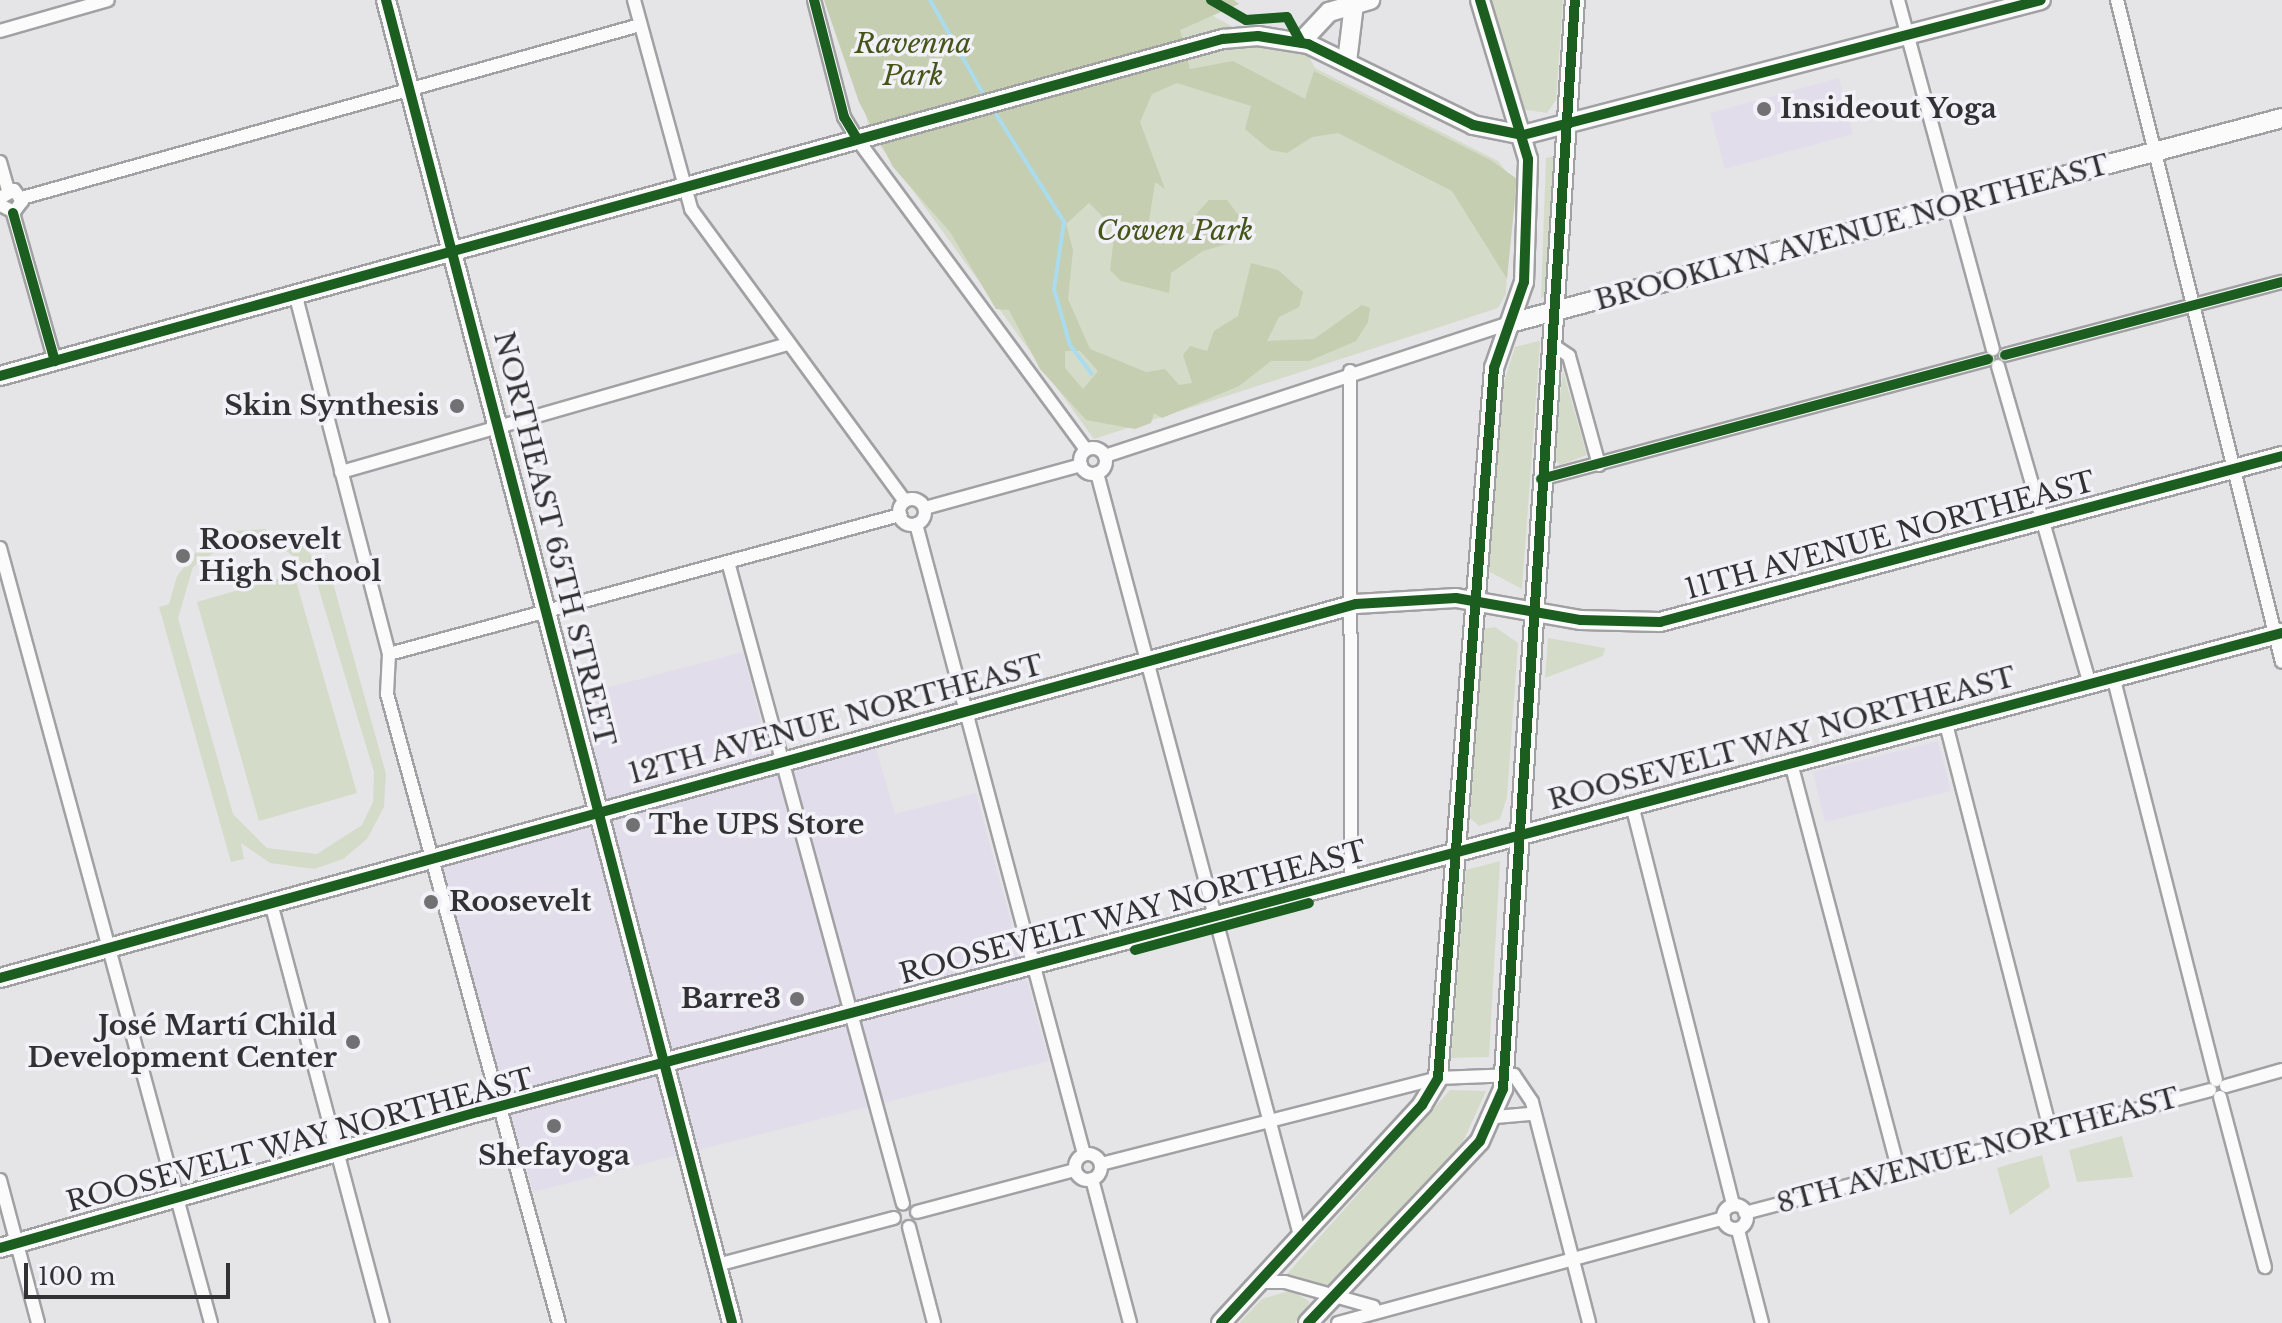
<!DOCTYPE html>
<meta charset="utf-8">
<style>
body{margin:0}
#map{position:relative;width:2282px;height:1323px;overflow:hidden;background:#e5e5e8;font-family:"Libre Baskerville",serif}
div>[style]{position:absolute}
.commercial>*{inset:0;background:#e2ddea}
.green>*{inset:0;background:#d4dbc9}
.forest>*{inset:0;background:#c5ceb1}
.stream>*{height:4px;margin:-2px;padding:0 2px;transform-origin:2px;border-radius:2px;background:#aadced}
.roads{filter:drop-shadow(2px 0 #a1a1a3) drop-shadow(-2px 0 #a1a1a3) drop-shadow(0 2px #a1a1a3) drop-shadow(0 -2px #a1a1a3)}
.street>*{height:12px;margin:-6px;padding:0 6px;transform-origin:6px;border-radius:6px;background:#fbfbfc}
.street>.ring{margin:-6px;padding:0;box-sizing:content-box;background:none;border:12px solid #fbfbfc;border-radius:50%}
.secondary>*{height:18px;margin:-9px;padding:0 9px;transform-origin:9px;border-radius:9px;background:#fbfbfc}
.cycleway>*{height:10px;margin:-5px;padding:0 5px;transform-origin:5px;border-radius:5px;background:#1b5e20}
.dots>*{width:22px;height:22px;translate:-50% -50%;box-sizing:border-box;border:4px solid #f2f1f7;border-radius:50%}
span{translate:-50% -50%;white-space:nowrap;text-align:center;line-height:1.15;-webkit-text-stroke:7px #f2f1f7;paint-order:stroke}
.park-label{font-size:28px;color:#455519;font-style:italic}
.poi-label{font-size:28px;color:#323234;font-weight:700}
.left{translate:0 -50%;text-align:left}
.right{translate:-100% -50%;text-align:right}
.street-label{font-size:28px;color:#323234}
.scale{position:absolute;left:24px;top:1263px;width:206px;height:36px;box-sizing:border-box;border:4px solid #323234;border-top:0;padding-left:10px;font-size:24px;line-height:28px;white-space:nowrap;color:#323234;-webkit-text-stroke:6px #f2f1f7;paint-order:stroke}
</style>
<div id="map">
<div class="commercial">
<i style="clip-path:polygon(1839px 78px,1853px 134px,1725px 169px,1710px 113px)"></i>
<i style="clip-path:polygon(743px 652px,774px 772px,875px 744px,895px 814px,976px 793px,1049px 1061px,533px 1192px,440px 867px,612px 819px,579px 695px)"></i>
<i style="clip-path:polygon(1938px 741px,1951px 791px,1825px 822px,1813px 772px)"></i>
</div>
<div class="green">
<i style="clip-path:polygon(839px 0,1185px 0,1249px 36px,1301px 42px,1315px 68px,1498px 161px,1511px 178px,1506px 294px,1498px 308px,1094px 439px,870px 132px)"></i>
<i style="clip-path:polygon(1489px 0,1563px 0,1556px 100px,1547px 113px,1521px 109px)"></i>
<i style="clip-path:polygon(1556px 156px,1547px 295px,1541px 298px,1546px 158px)"></i>
<i style="clip-path:polygon(1539px 341px,1540px 343px,1522px 589px,1488px 571px,1501px 392px,1515px 347px)"></i>
<i style="clip-path:polygon(1563px 371px,1587px 455px,1560px 465px,1553px 457px)"></i>
<i style="clip-path:polygon(evenodd,265px 529px,303px 544px,333px 583px,386px 774px,384px 807px,367px 839px,343px 859px,314px 869px,270px 863px,241px 843px,244px 859px,231px 862px,159px 607px,169px 604px,177px 576px,200px 547px,233px 531px,265px 529px,231px 541px,272px 541px,313px 570px,374px 772px,373px 802px,362px 825px,317px 854px,267px 848px,233px 814px,178px 618px,193px 567px,231px 541px)"></i>
<i style="clip-path:polygon(294px 574px,357px 793px,259px 821px,197px 602px)"></i>
<i style="clip-path:polygon(1495px 627px,1518px 643px,1507px 797px,1500px 819px,1479px 826px,1470px 818px,1483px 629px)"></i>
<i style="clip-path:polygon(1548px 638px,1605px 648px,1603px 656px,1545px 678px)"></i>
<i style="clip-path:polygon(1500px 861px,1489px 1057px,1451px 1058px,1466px 870px)"></i>
<i style="clip-path:polygon(1450px 1090px,1486px 1091px,1462px 1144px,1328px 1289px,1287px 1274px)"></i>
<i style="clip-path:polygon(2122px 1136px,2133px 1177px,2077px 1182px,2069px 1150px)"></i>
<i style="clip-path:polygon(2042px 1155px,2050px 1187px,2010px 1215px,1997px 1168px)"></i>
<i style="clip-path:polygon(1292px 1290px,1310px 1302px,1295px 1323px,1239px 1323px,1262px 1299px)"></i>
</div>
<div class="forest">
<i style="clip-path:polygon(evenodd,824px 0,1234px 0,1239px 4px,1180px 30px,1190px 69px,1233px 61px,1305px 99px,1314px 71px,1492px 161px,1517px 179px,1507px 279px,1452px 191px,1338px 133px,1312px 137px,1287px 153px,1270px 150px,1245px 129px,1251px 106px,1177px 83px,1152px 94px,1140px 122px,1165px 189px,1155px 182px,1148px 228px,1157px 238px,1173px 239px,1209px 200px,1227px 200px,1244px 223px,1245px 239px,1203px 251px,1171px 273px,1169px 293px,1121px 281px,1110px 270px,1115px 229px,1089px 203px,1066px 224px,1073px 250px,1068px 299px,1090px 349px,1146px 372px,1165px 369px,1179px 385px,1192px 383px,1183px 355px,1190px 346px,1207px 351px,1214px 331px,1238px 316px,1251px 263px,1278px 270px,1303px 292px,1299px 307px,1279px 317px,1267px 341px,1314px 339px,1362px 305px,1370px 308px,1368px 322px,1356px 341px,1309px 361px,1271px 361px,1239px 386px,1162px 418px,1154px 413px,1151px 423px,1135px 429px,1086px 420px,1040px 369px,1009px 310px,996px 309px,950px 232px,893px 167px,859px 102px,824px 0,1080px 351px,1098px 371px,1083px 389px,1065px 368px,1065px 351px,1080px 351px)"></i>
</div>
<div class="stream">
<i style="left:930px;top:0;width:112px;rotate:60.4deg"></i>
<i style="left:992px;top:108px;width:135px;rotate:57.7deg"></i>
<i style="left:1064px;top:222px;width:68px;rotate:98.5deg"></i>
<i style="left:1054px;top:289px;width:58px;rotate:74.1deg"></i>
<i style="left:1070px;top:345px;width:36px;rotate:53deg"></i>
</div>
<div class="roads">
<div class="street">
<i style="left:634px;top:0;width:217px;rotate:74.7deg"></i>
<i style="left:691px;top:209px;width:362px;rotate:53.8deg"></i>
<i style="left:814px;top:0;width:121px;rotate:75.6deg"></i>
<i style="left:844px;top:117px;width:26px;rotate:59deg"></i>
<i style="left:857px;top:139px;width:386px;rotate:53.6deg"></i>
<i style="left:1898px;top:0;width:362px;rotate:74.8deg"></i>
<i style="left:2117px;top:0;width:682px;rotate:76deg"></i>
<i style="left:0;top:31px;width:112px;rotate:-16deg"></i>
<i style="left:0;top:162px;width:29px;rotate:74deg"></i>
<i style="left:0;top:198px;width:16px;rotate:-30deg"></i>
<i style="left:14px;top:190px;width:14px;rotate:54deg"></i>
<i style="left:22px;top:201px;width:14px;rotate:126deg"></i>
<i style="left:14px;top:212px;width:16px;rotate:-153deg"></i>
<i style="left:22px;top:198px;width:642px;rotate:-15.64deg"></i>
<i style="left:13px;top:213px;width:154px;rotate:74.2deg"></i>
<i style="left:295px;top:293px;width:373px;rotate:75.4deg"></i>
<i style="left:389px;top:654px;width:40px;rotate:92.9deg"></i>
<i style="left:387px;top:694px;width:652px;rotate:74.71deg"></i>
<i style="left:1550px;top:343px;width:23px;rotate:34deg"></i>
<i style="left:1569px;top:356px;width:113px;rotate:74.6deg"></i>
<i style="left:2005px;top:355px;width:286px;rotate:-14.8deg"></i>
<i style="left:1998px;top:366px;width:329px;rotate:73.9deg"></i>
<i style="left:1350px;top:371px;width:507px;rotate:89.89deg"></i>
<i class="ring" style="left:1080px;top:448px;width:14px;height:14px"></i>
<i style="left:1105px;top:456px;width:426px;rotate:-18.2deg"></i>
<i style="left:341px;top:472px;width:465px;rotate:-16deg"></i>
<i style="left:1097px;top:473px;width:793px;rotate:75.09deg"></i>
<i style="left:1541px;top:479px;width:463px;rotate:-15deg"></i>
<i class="ring" style="left:899px;top:499px;width:14px;height:14px"></i>
<i style="left:925px;top:508px;width:162px;rotate:-15.4deg"></i>
<i style="left:916px;top:524px;width:652px;rotate:75.07deg"></i>
<i style="left:0;top:548px;width:803px;rotate:74.77deg"></i>
<i style="left:728px;top:562px;width:665px;rotate:74.75deg"></i>
<i style="left:389px;top:654px;width:530px;rotate:-15.22deg"></i>
<i style="left:2113px;top:676px;width:417px;rotate:75.7deg"></i>
<i style="left:1945px;top:720px;width:426px;rotate:75.6deg"></i>
<i style="left:1791px;top:763px;width:423px;rotate:75.2deg"></i>
<i style="left:1632px;top:805px;width:413px;rotate:75.8deg"></i>
<i style="left:271px;top:903px;width:435px;rotate:75.1deg"></i>
<i style="left:2226px;top:1086px;width:58px;rotate:-15.9deg"></i>
<i style="left:2220px;top:1097px;width:176px;rotate:75.2deg"></i>
<i style="left:1496px;top:1117px;width:36px;rotate:-5deg"></i>
<i class="ring" style="left:1075px;top:1154px;width:14px;height:14px"></i>
<i style="left:1101px;top:1164px;width:348px;rotate:-14.3deg"></i>
<i style="left:1438px;top:1078px;width:76px;rotate:-2.3deg"></i>
<i style="left:1514px;top:1075px;width:32px;rotate:56deg"></i>
<i style="left:1532px;top:1102px;width:228px;rotate:75.5deg"></i>
<i style="left:1092px;top:1179px;width:149px;rotate:75.2deg"></i>
<i style="left:0;top:1180px;width:148px;rotate:75.1deg"></i>
<i class="ring" style="left:1723px;top:1205px;width:12px;height:12px"></i>
<i style="left:917px;top:1212px;width:163px;rotate:-14.9deg"></i>
<i style="left:1745px;top:1213px;width:481px;rotate:-14.8deg"></i>
<i style="left:909px;top:1227px;width:99px;rotate:75.4deg"></i>
<i style="left:1738px;top:1230px;width:96px;rotate:75.5deg"></i>
<i style="left:717px;top:1265px;width:183px;rotate:-14.9deg"></i>
<i style="left:1260px;top:1282px;width:25px"></i>
<i style="left:1285px;top:1282px;width:92px;rotate:15.7deg"></i>
<i style="left:1338px;top:1323px;width:400px;rotate:-15.2deg"></i>
</div>
<div class="secondary">
<i style="left:386px;top:0;width:1367px;rotate:75.34deg"></i>
<i style="left:1301px;top:42px;width:41px;rotate:-47deg"></i>
<i style="left:1329px;top:12px;width:43px;rotate:-16.3deg"></i>
<i style="left:1347px;top:62px;width:58px;rotate:-83.1deg"></i>
<i style="left:1510px;top:323px;width:799px;rotate:-14.87deg"></i>
<i style="left:0;top:376px;width:1269px;rotate:-15.41deg"></i>
<i style="left:1223px;top:39px;width:35px;rotate:-5deg"></i>
<i style="left:1258px;top:36px;width:51px;rotate:9.1deg"></i>
<i style="left:1308px;top:44px;width:184px;rotate:26.1deg"></i>
<i style="left:1473px;top:125px;width:51px;rotate:11.3deg"></i>
<i style="left:1523px;top:135px;width:535px;rotate:-14.61deg"></i>
<i style="left:0;top:978px;width:1407px;rotate:-15.42deg"></i>
<i style="left:1356px;top:604px;width:100px;rotate:-3.4deg"></i>
<i style="left:1456px;top:598px;width:127px;rotate:10deg"></i>
<i style="left:1581px;top:620px;width:79px;rotate:1.5deg"></i>
<i style="left:1660px;top:622px;width:644px;rotate:-14.94deg"></i>
<i style="left:0;top:1248px;width:497px;rotate:-15.9deg"></i>
<i style="left:478px;top:1112px;width:1867px;rotate:-14.87deg"></i>
<i style="left:1221px;top:1323px;width:297px;rotate:-47.3deg"></i>
<i style="left:1422px;top:1105px;width:31px;rotate:-59deg"></i>
<i style="left:1438px;top:1078px;width:712px;rotate:-85.49deg"></i>
<i style="left:1494px;top:368px;width:91px;rotate:-70.8deg"></i>
<i style="left:1524px;top:282px;width:123px;rotate:-88.1deg"></i>
<i style="left:1528px;top:159px;width:166px;rotate:-106.8deg"></i>
<i style="left:1308px;top:1323px;width:250px;rotate:-46.6deg"></i>
<i style="left:1480px;top:1141px;width:57px;rotate:-66.1deg"></i>
<i style="left:1503px;top:1089px;width:1091px;rotate:-86.22deg"></i>
</div>
</div>
<div class="cycleway">
<i style="left:386px;top:0;width:1367px;rotate:75.34deg"></i>
<i style="left:814px;top:0;width:121px;rotate:75.6deg"></i>
<i style="left:844px;top:117px;width:26px;rotate:59deg"></i>
<i style="left:1211px;top:0;width:40px;rotate:29.7deg"></i>
<i style="left:1246px;top:20px;width:41px;rotate:-4.2deg"></i>
<i style="left:1287px;top:17px;width:29px;rotate:61deg"></i>
<i style="left:13px;top:213px;width:154px;rotate:74.2deg"></i>
<i style="left:2005px;top:355px;width:286px;rotate:-14.8deg"></i>
<i style="left:0;top:376px;width:1269px;rotate:-15.41deg"></i>
<i style="left:1223px;top:39px;width:35px;rotate:-5deg"></i>
<i style="left:1258px;top:36px;width:51px;rotate:9.1deg"></i>
<i style="left:1308px;top:44px;width:184px;rotate:26.1deg"></i>
<i style="left:1473px;top:125px;width:51px;rotate:11.3deg"></i>
<i style="left:1523px;top:135px;width:535px;rotate:-14.61deg"></i>
<i style="left:1541px;top:479px;width:463px;rotate:-15deg"></i>
<i style="left:1135px;top:950px;width:180px;rotate:-15.1deg"></i>
<i style="left:0;top:978px;width:1407px;rotate:-15.42deg"></i>
<i style="left:1356px;top:604px;width:100px;rotate:-3.4deg"></i>
<i style="left:1456px;top:598px;width:127px;rotate:10deg"></i>
<i style="left:1581px;top:620px;width:79px;rotate:1.5deg"></i>
<i style="left:1660px;top:622px;width:644px;rotate:-14.94deg"></i>
<i style="left:0;top:1248px;width:497px;rotate:-15.9deg"></i>
<i style="left:478px;top:1112px;width:1867px;rotate:-14.87deg"></i>
<i style="left:1221px;top:1323px;width:297px;rotate:-47.3deg"></i>
<i style="left:1422px;top:1105px;width:31px;rotate:-59deg"></i>
<i style="left:1438px;top:1078px;width:712px;rotate:-85.49deg"></i>
<i style="left:1494px;top:368px;width:91px;rotate:-70.8deg"></i>
<i style="left:1524px;top:282px;width:123px;rotate:-88.1deg"></i>
<i style="left:1528px;top:159px;width:166px;rotate:-106.8deg"></i>
<i style="left:1308px;top:1323px;width:250px;rotate:-46.6deg"></i>
<i style="left:1480px;top:1141px;width:57px;rotate:-66.1deg"></i>
<i style="left:1503px;top:1089px;width:1091px;rotate:-86.22deg"></i>
</div>
<div class="dots">
<i style="left:1764px;top:109px;background:#717173"></i>
<i style="left:457px;top:406px;background:#717173"></i>
<i style="left:183px;top:556px;background:#717173"></i>
<i style="left:633px;top:825px;background:#717173"></i>
<i style="left:431px;top:902px;background:#717173"></i>
<i style="left:797px;top:999px;background:#717173"></i>
<i style="left:353px;top:1042px;background:#717173"></i>
<i style="left:554px;top:1126px;background:#717173"></i>
</div>
<div class="park-label">
<span style="left:913px;top:60px">Ravenna<br>Park</span>
<span style="left:1175px;top:231px">Cowen Park</span>
</div>
<div class="poi-label">
<span class="left" style="left:1780px;top:109px">Insideout Yoga</span>
<span class="right" style="left:439px;top:406px">Skin Synthesis</span>
<span class="left" style="left:199px;top:556px">Roosevelt<br>High School</span>
<span class="left" style="left:649px;top:825px">The UPS Store</span>
<span class="left" style="left:449px;top:902px">Roosevelt</span>
<span class="right" style="left:781px;top:999px">Barre3</span>
<span class="right" style="left:337px;top:1042px">José Martí Child<br>Development Center</span>
<span style="left:554px;top:1156px">Shefayoga</span>
</div>
<div class="street-label">
<span style="left:1852px;top:233px;rotate:-15deg">BROOKLYN AVENUE NORTHEAST</span>
<span style="left:1890px;top:536px;rotate:-15deg">11TH AVENUE NORTHEAST</span>
<span style="left:554px;top:539px;rotate:76deg">NORTHEAST 65TH STREET</span>
<span style="left:836px;top:720px;rotate:-15deg">12TH AVENUE NORTHEAST</span>
<span style="left:1782px;top:739px;rotate:-15deg">ROOSEVELT WAY NORTHEAST</span>
<span style="left:1133px;top:913px;rotate:-15deg">ROOSEVELT WAY NORTHEAST</span>
<span style="left:300px;top:1141px;rotate:-15deg">ROOSEVELT WAY NORTHEAST</span>
<span style="left:1978px;top:1151px;rotate:-15deg">8TH AVENUE NORTHEAST</span>
</div>
<div class="scale">100 m</div>
</div>
